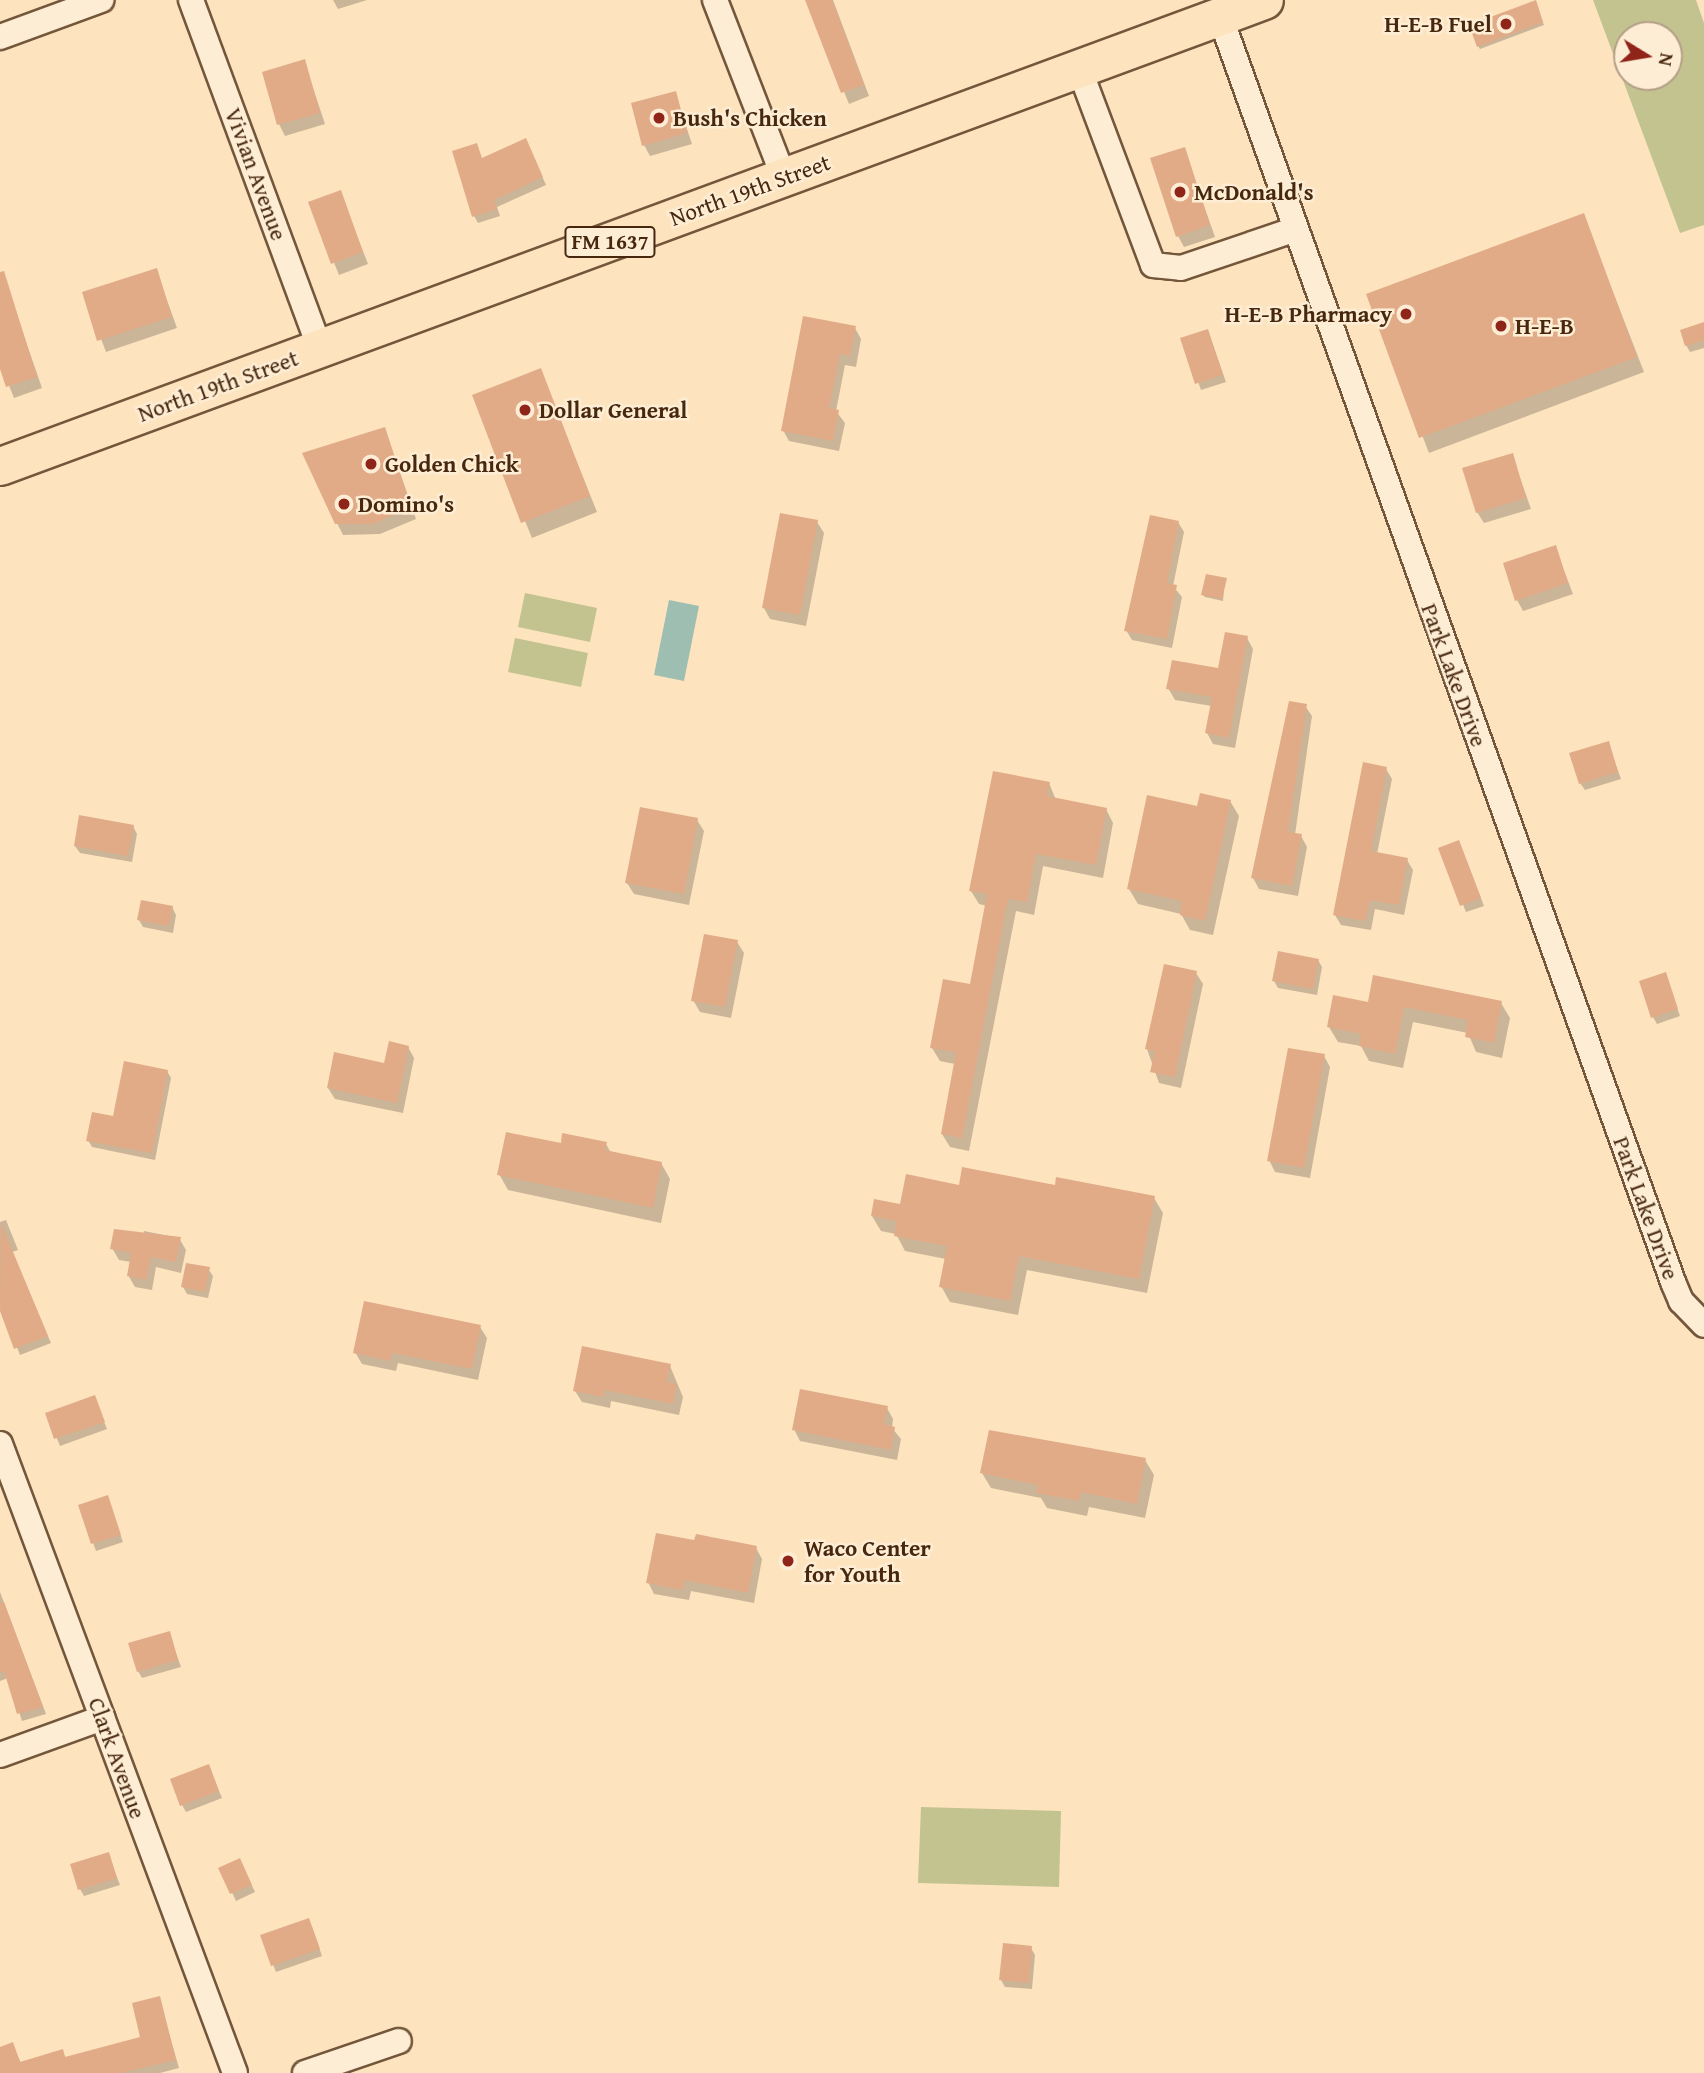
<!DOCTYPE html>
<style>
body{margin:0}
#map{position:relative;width:1704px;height:2073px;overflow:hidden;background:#fde3be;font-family:"Gentium Book Plus",serif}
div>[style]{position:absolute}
.green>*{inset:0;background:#c3c38f}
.water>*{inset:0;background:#9fbeb2}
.shadow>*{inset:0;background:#0003}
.building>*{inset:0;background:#e1ab88}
.roads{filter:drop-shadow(2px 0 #74573b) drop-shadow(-2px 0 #74573b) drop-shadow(0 2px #74573b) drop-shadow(0 -2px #74573b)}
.minor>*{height:24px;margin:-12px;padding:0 12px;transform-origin:12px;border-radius:12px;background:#feedd5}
.primary>*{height:37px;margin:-18.5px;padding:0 18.5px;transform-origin:18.5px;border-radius:18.5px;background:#fde3be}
.dots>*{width:19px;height:19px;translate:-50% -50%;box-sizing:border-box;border:4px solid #feedd5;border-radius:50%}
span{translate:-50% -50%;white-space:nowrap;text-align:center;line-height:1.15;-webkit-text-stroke:5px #feedd5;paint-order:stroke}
.shield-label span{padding:2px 5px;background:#feedd5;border:2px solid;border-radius:5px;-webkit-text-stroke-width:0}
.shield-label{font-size:21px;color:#47280f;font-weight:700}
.poi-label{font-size:23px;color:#47280f;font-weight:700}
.right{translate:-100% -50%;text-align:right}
.left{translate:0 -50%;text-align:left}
.street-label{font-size:23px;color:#47280f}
.north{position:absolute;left:1613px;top:21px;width:70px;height:70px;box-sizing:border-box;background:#feedd5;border:2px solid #b59e86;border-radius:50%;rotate:101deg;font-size:19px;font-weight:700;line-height:28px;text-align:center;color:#47280f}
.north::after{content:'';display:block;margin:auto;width:24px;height:32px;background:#8f2418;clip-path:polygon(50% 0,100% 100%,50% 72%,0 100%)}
</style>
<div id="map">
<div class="green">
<i style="clip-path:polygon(evenodd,1593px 0,1696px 0,1704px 23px,1704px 225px,1680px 233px,1593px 0,1627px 35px,1669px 35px,1669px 77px,1627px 77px,1627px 35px)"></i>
<i style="clip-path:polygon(525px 593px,597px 608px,590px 642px,518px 627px)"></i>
<i style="clip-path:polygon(515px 638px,588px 653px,581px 687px,508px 672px)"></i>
<i style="clip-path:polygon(921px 1807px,1061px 1811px,1059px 1887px,918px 1883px)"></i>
</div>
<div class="water">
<i style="clip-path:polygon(669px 600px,699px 606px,684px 681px,654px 675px)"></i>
</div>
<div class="shadow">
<i style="clip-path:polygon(333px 0,367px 0,338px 9px)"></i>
<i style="clip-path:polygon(807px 0,833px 0,869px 96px,849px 104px)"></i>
<i style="clip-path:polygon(1536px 5px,1544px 25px,1480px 49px,1478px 46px)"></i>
<i style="clip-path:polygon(304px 61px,325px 124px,285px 136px,279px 124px)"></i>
<i style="clip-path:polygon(675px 93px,692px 144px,650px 156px,644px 145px)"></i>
<i style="clip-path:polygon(476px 145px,482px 160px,529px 147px,546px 185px,497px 207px,500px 216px,478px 223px,474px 216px)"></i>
<i style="clip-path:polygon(1184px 149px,1215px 237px,1184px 247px,1178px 236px)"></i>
<i style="clip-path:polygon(340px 192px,368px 264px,339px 275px,310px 203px)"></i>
<i style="clip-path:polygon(1583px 215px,1644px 372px,1429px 453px,1368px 295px)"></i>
<i style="clip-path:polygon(156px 270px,177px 328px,106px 352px,84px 293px)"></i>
<i style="clip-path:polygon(6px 284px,42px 388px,14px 398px,0 363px,0 286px)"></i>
<i style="clip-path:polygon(1704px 323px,1704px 348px,1690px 352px,1686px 345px)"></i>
<i style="clip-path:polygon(855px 328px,861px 339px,856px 367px,845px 365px,836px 411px,845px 423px,839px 451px,789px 441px,783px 430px)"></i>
<i style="clip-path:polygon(1208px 331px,1226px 382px,1201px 390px,1183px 339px)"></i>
<i style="clip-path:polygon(540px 370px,597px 512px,532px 538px,474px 396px)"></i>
<i style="clip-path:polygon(385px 429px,416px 519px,380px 534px,343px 535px,337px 523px)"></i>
<i style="clip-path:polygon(1512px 455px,1531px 509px,1484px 523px,1477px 512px)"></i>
<i style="clip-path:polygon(817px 522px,824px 533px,806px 626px,770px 619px,764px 608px)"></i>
<i style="clip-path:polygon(1178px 522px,1184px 532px,1173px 586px,1182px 597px,1172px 648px,1132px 640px,1126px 630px)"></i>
<i style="clip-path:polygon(1555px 547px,1573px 594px,1523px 611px,1517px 600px)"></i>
<i style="clip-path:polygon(1225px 579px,1223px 601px,1205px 597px,1203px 595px)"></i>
<i style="clip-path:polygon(1247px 638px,1253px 649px,1235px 748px,1213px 744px,1207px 733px,1212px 706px,1175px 700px,1168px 688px,1219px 670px)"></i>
<i style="clip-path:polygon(1305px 706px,1312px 716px,1295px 835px,1301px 836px,1307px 847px,1298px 896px,1259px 889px,1253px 878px)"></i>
<i style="clip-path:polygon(1608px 743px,1621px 779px,1585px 790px,1580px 783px)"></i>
<i style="clip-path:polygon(1386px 769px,1392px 779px,1377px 854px,1407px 860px,1413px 870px,1404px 915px,1375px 909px,1371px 930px,1341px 925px,1335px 915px)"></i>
<i style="clip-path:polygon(1049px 783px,1056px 800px,1106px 809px,1113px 823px,1103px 878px,1043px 866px,1034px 915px,1016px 911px,969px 1151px,950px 1147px,942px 1134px,955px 1064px,940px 1061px,932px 1048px,971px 986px,987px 906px,979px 904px,971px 891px)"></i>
<i style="clip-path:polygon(1230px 801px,1239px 816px,1213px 935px,1190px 930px,1181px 914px,1138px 904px,1129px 889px,1198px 808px)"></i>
<i style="clip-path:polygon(697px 820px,704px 831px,689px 905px,634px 894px,627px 883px)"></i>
<i style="clip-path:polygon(133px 826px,137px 834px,132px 862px,80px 853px,75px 846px)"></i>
<i style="clip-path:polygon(1440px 849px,1462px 849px,1484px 906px,1466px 912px)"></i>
<i style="clip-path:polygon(172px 907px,176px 915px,173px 933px,143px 927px,139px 920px)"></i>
<i style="clip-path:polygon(737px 942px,744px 953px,731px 1018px,700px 1012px,693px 1000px)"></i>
<i style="clip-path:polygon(1318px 960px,1322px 967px,1317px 995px,1278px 988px,1274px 981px)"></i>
<i style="clip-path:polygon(1196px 973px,1203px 984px,1181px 1088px,1159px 1083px,1147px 1049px)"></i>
<i style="clip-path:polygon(1665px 974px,1680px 1016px,1657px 1024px,1653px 1017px)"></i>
<i style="clip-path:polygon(1501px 1003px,1510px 1018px,1502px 1058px,1476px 1052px,1468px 1033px,1413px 1022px,1403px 1068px,1369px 1061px,1361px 1046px,1338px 1042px,1329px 1027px,1369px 1004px)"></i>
<i style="clip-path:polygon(408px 1047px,414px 1058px,403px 1113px,335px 1099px,328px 1088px,386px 1065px)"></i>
<i style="clip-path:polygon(1324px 1056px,1330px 1067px,1310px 1178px,1275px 1172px,1269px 1160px)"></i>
<i style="clip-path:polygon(167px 1071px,171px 1078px,155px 1160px,92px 1147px,88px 1140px)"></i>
<i style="clip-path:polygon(606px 1144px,611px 1153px,661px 1163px,670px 1179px,661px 1223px,508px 1190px,499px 1174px,562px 1145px)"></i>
<i style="clip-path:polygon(960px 1187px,1056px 1187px,1154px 1198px,1163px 1213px,1147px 1293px,1027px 1270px,1018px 1315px,950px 1302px,941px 1286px,946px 1259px,905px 1251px,896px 1234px,881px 1231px,872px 1216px)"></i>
<i style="clip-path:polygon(6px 1220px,18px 1250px,12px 1252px,51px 1343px,20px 1355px,0 1304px,0 1222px)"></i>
<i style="clip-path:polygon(144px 1231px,179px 1238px,186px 1250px,181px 1273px,156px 1267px,152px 1290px,135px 1287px,128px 1275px,131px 1262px,119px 1260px,112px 1248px,143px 1237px)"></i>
<i style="clip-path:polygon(208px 1269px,213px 1276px,208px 1298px,187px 1294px,183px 1287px)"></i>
<i style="clip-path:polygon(480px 1327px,487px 1338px,478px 1380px,398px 1363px,396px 1371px,362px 1364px,355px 1352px)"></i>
<i style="clip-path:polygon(670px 1366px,683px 1397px,679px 1415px,611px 1401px,610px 1408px,582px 1402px,575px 1391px)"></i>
<i style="clip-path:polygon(94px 1397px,107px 1429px,60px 1446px,47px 1414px)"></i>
<i style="clip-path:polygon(887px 1408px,893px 1419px,892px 1428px,901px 1439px,897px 1460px,800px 1441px,794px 1429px)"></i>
<i style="clip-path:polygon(1145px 1460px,1154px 1475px,1145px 1518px,1089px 1507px,1087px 1516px,1047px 1508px,1041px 1498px,991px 1488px,982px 1473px)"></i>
<i style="clip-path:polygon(107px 1497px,123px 1542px,96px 1551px,80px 1506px)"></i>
<i style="clip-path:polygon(756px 1548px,762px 1559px,754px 1603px,691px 1591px,689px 1600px,654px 1594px,648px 1582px)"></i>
<i style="clip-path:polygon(0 1592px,46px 1714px,22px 1721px,8px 1678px,0 1681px)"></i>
<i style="clip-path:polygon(169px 1633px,181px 1667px,142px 1678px,138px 1671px)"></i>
<i style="clip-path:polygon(209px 1767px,222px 1798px,186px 1812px,182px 1805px)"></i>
<i style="clip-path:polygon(108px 1854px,120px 1885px,84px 1896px,80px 1889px)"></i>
<i style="clip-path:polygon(243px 1867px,255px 1892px,236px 1901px,221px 1869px)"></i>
<i style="clip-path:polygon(312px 1927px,322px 1956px,276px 1972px,262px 1936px)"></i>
<i style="clip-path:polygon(1031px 1948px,1035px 1955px,1032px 1989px,1005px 1987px,1001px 1980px)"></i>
<i style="clip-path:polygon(159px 1998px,179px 2068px,160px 2073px,0 2073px,0 2048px,12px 2044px,21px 2063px,62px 2051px,66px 2058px,142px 2038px)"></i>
</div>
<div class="building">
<i style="clip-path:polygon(805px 0,832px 0,864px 85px,841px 93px)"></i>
<i style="clip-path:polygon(1536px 0,1543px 22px,1477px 47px,1469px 25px)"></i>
<i style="clip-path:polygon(305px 59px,320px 113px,277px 125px,262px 72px)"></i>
<i style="clip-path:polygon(676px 91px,687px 133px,642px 146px,631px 103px)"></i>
<i style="clip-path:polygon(526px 138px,543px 177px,494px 200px,497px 209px,472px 217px,452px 151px,477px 143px,482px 158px)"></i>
<i style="clip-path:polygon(1185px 147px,1210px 225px,1176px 237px,1150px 158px)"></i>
<i style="clip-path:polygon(341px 190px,363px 252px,331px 264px,308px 202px)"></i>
<i style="clip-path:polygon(1584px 213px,1637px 357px,1419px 438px,1366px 294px)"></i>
<i style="clip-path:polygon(157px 268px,172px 317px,97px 341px,82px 292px)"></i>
<i style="clip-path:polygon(4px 271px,37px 377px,6px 387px,0 369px,0 272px)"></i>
<i style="clip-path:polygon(803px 316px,856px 326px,850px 356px,840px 354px,829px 408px,839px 410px,833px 441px,781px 431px)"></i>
<i style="clip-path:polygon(1704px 322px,1704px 340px,1685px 346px,1680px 330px)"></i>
<i style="clip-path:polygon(1208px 329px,1223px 375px,1195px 384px,1180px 338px)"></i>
<i style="clip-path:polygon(541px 368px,590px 496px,521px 523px,472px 395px)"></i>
<i style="clip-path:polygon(385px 427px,411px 507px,373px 524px,335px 524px,302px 453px)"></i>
<i style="clip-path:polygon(1513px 453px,1526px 498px,1476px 513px,1462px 468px)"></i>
<i style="clip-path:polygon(780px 513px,818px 520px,800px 615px,762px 608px)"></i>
<i style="clip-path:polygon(1150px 515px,1179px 521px,1167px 583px,1177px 585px,1167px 639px,1124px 631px)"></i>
<i style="clip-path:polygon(1556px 545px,1568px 583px,1515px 601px,1503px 563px)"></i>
<i style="clip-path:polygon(1206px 574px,1227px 578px,1222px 599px,1201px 595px)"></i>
<i style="clip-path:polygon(1225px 632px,1248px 636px,1229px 738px,1205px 733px,1212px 697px,1166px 689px,1172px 660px,1218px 668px)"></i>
<i style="clip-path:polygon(1289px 701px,1307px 704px,1288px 832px,1302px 834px,1292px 886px,1251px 878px)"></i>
<i style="clip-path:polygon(1609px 741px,1618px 772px,1579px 784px,1569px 753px)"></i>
<i style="clip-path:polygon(1363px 762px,1387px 767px,1371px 851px,1408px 858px,1399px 905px,1370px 900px,1365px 921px,1333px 915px)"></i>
<i style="clip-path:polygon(993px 771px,1050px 782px,1047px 796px,1107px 808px,1096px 865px,1036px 854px,1027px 902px,1008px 899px,962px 1138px,941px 1134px,956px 1052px,930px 1048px,943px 979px,970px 984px,987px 894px,969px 891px)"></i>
<i style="clip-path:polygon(1200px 793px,1231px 800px,1205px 921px,1180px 915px,1182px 901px,1127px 889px,1147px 795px,1197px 806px)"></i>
<i style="clip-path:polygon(640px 807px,698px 818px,684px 894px,625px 883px)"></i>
<i style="clip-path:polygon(79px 815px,134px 825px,128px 856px,74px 846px)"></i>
<i style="clip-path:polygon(1459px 840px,1481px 898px,1460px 906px,1438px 848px)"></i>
<i style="clip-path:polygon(141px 900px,173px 906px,169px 926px,137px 920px)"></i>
<i style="clip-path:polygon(704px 934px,738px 940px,725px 1007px,691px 1001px)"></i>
<i style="clip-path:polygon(1278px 951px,1319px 959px,1313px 989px,1272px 981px)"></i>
<i style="clip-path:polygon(1164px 964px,1197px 971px,1175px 1077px,1150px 1072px,1155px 1051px,1145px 1049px)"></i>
<i style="clip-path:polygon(1666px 972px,1678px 1009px,1651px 1018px,1639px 981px)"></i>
<i style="clip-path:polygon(1373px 975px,1502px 1001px,1494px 1043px,1465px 1037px,1468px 1020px,1404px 1007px,1395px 1054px,1359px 1046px,1361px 1034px,1327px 1027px,1333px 995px,1368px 1002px)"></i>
<i style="clip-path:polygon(389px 1041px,409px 1046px,397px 1103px,327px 1088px,334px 1052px,384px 1063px)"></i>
<i style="clip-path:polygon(1288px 1048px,1325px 1054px,1304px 1168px,1267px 1161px)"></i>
<i style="clip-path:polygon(124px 1061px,168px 1070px,152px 1153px,86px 1141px,92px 1112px,113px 1116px)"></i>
<i style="clip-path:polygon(506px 1132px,561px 1143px,562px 1133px,607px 1142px,605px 1150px,662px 1162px,653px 1208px,497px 1175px)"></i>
<i style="clip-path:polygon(962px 1167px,1055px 1185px,1056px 1177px,1155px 1196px,1139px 1279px,1019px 1256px,1010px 1301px,939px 1287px,947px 1246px,894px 1236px,897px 1221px,871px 1216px,874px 1199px,900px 1204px,906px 1174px,959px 1185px)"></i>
<i style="clip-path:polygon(1px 1223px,48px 1336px,14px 1349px,0 1311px)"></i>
<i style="clip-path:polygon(114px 1229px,181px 1237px,176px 1262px,151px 1257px,146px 1280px,127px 1276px,131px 1253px,110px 1249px)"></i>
<i style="clip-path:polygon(186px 1263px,210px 1267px,205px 1292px,181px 1287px)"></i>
<i style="clip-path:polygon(364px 1301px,481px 1325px,472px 1369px,392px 1353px,390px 1361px,353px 1353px)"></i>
<i style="clip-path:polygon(582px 1346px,671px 1364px,667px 1382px,677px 1384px,673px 1404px,605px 1390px,604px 1397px,573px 1391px)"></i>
<i style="clip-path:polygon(800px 1389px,888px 1406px,884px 1424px,895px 1427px,891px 1450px,792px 1430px)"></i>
<i style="clip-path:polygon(95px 1395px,105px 1422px,54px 1439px,45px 1413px)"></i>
<i style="clip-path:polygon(989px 1430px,1146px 1458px,1137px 1504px,1081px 1492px,1079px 1501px,1036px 1493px,1038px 1485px,980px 1473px)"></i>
<i style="clip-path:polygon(108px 1495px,121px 1535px,91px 1544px,78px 1505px)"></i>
<i style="clip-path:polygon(656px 1533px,694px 1540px,696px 1534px,757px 1546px,748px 1593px,685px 1580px,683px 1590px,646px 1583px)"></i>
<i style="clip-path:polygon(4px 1602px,43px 1707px,17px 1714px,4px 1671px,0 1672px,0 1603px)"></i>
<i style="clip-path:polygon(170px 1631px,178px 1660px,137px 1672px,128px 1643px)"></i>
<i style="clip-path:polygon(209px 1764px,219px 1791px,180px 1806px,170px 1779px)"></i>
<i style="clip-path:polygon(109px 1852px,117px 1878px,78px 1890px,70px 1864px)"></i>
<i style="clip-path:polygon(240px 1858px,252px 1885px,230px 1894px,218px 1868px)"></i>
<i style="clip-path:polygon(309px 1918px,320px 1949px,271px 1966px,260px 1935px)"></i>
<i style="clip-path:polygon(1003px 1943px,1032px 1946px,1029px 1983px,999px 1980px)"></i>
<i style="clip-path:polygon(160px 1996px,176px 2060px,121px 2073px,0 2073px,0 2047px,13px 2042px,20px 2062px,63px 2049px,65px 2057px,140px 2037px,132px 2003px)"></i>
</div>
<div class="roads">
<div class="minor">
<i style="left:191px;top:0;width:372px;rotate:69.7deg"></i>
<i style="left:715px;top:0;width:191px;rotate:68.8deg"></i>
<i style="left:1220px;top:16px;width:1345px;rotate:70.31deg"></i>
<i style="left:1673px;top:1282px;width:21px;rotate:67deg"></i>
<i style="left:1681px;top:1301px;width:33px;rotate:46deg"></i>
<i style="left:0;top:37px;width:108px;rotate:-20.1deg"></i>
<i style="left:1079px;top:68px;width:210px;rotate:69.4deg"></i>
<i style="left:1153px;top:265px;width:28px;rotate:6deg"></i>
<i style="left:1181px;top:268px;width:121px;rotate:-18.7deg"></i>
<i style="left:0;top:1444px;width:671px;rotate:69.51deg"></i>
<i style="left:0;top:1755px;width:109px;rotate:-19.9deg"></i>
<i style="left:305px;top:2073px;width:99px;rotate:-18.8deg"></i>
</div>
<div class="primary">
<i style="left:0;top:466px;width:1347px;rotate:-20.24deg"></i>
</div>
</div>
<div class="dots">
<i style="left:1506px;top:24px;background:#8f2418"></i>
<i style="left:659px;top:118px;background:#8f2418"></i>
<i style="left:1180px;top:192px;background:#8f2418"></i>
<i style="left:1406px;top:314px;background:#8f2418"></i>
<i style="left:1501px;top:326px;background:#8f2418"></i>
<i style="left:525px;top:410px;background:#8f2418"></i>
<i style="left:371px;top:464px;background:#8f2418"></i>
<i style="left:344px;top:504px;background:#8f2418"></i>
<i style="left:788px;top:1561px;background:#8f2418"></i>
</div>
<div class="shield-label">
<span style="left:610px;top:242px">FM 1637</span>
</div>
<div class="poi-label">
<span class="right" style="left:1492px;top:24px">H-E-B Fuel</span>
<span class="left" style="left:673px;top:118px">Bush's Chicken</span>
<span class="left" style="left:1194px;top:192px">McDonald's</span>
<span class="right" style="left:1392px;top:314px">H-E-B Pharmacy</span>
<span class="left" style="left:1515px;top:326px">H-E-B</span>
<span class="left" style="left:539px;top:410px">Dollar General</span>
<span class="left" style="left:385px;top:464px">Golden Chick</span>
<span class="left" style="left:358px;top:504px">Domino's</span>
<span class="left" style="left:804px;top:1561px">Waco Center<br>for Youth</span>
</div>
<div class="street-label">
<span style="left:256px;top:174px;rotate:70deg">Vivian Avenue</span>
<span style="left:750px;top:190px;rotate:-20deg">North 19th Street</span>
<span style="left:218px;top:386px;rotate:-20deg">North 19th Street</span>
<span style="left:1454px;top:675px;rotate:70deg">Park Lake Drive</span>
<span style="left:1646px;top:1208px;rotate:70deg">Park Lake Drive</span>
<span style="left:117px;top:1758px;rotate:70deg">Clark Avenue</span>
</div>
<div class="north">N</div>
</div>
